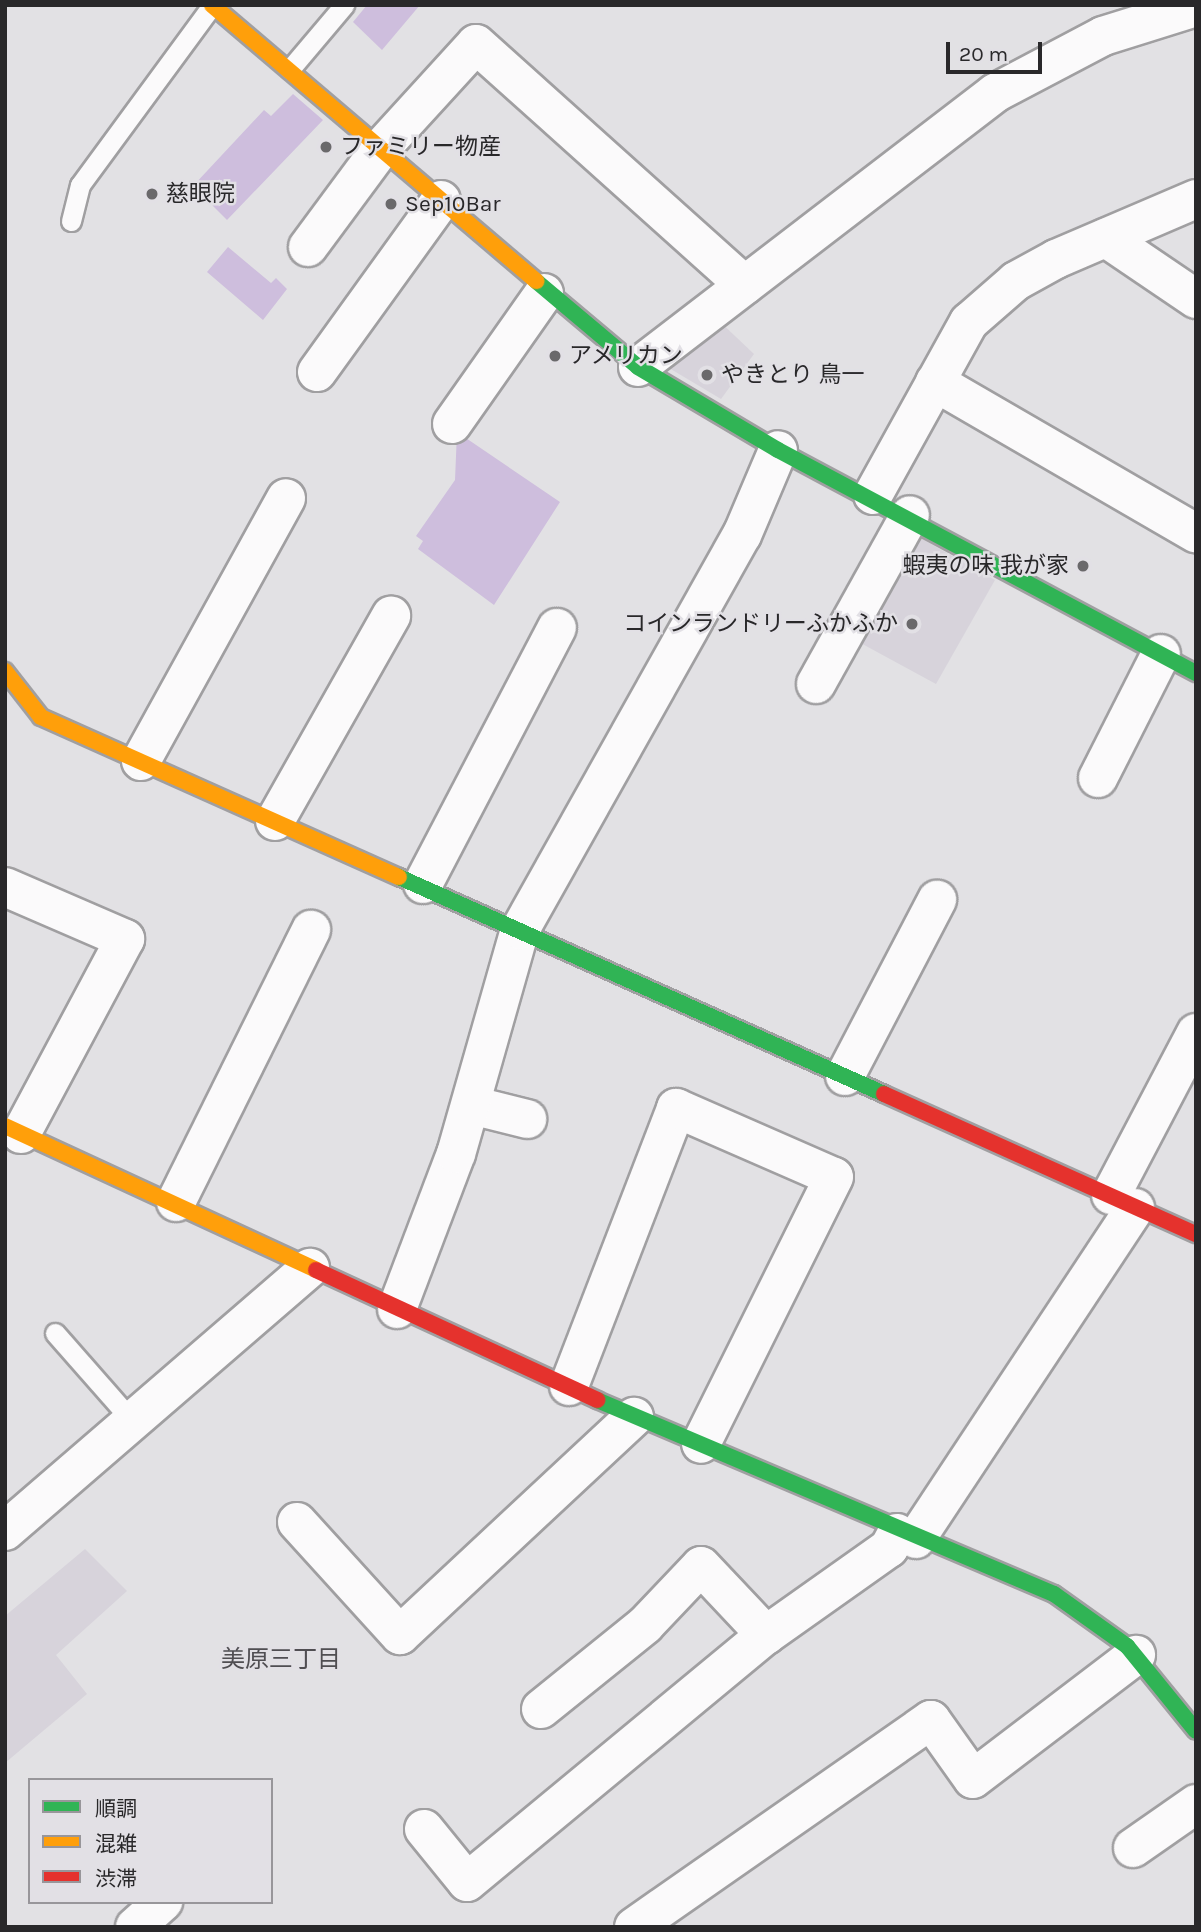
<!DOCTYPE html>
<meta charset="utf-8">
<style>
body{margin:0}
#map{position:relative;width:1201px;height:1932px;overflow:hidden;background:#e2e1e4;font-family:Karla,"Noto Sans JP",sans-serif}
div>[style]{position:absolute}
.built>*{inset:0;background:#d7d3db}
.green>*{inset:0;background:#cebedd}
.roads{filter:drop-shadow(2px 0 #a09fa1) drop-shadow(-2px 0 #a09fa1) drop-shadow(0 2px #a09fa1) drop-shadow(0 -2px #a09fa1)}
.lane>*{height:19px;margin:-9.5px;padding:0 9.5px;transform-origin:9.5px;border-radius:9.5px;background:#fbfafb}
.street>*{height:38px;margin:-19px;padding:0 19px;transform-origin:19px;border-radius:19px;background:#fbfafb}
.fast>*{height:16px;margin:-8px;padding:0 8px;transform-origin:8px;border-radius:8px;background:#30b455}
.slow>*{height:16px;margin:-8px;padding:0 8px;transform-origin:8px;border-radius:8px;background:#ff9f0a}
.jam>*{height:16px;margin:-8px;padding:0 8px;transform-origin:8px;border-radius:8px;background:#e5322d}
.dots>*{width:19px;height:19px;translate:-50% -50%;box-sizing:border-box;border:4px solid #e2e0e5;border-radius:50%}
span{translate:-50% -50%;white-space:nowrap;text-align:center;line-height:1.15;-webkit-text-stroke:5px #e2e0e5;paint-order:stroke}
.poi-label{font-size:23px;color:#29282a}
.left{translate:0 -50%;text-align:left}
.right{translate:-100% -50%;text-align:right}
.neighbourhood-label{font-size:24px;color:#504e52}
.frame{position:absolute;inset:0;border:7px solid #29282a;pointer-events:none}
.legend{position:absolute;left:28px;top:1778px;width:245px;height:126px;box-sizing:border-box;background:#e2e0e5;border:2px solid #98969a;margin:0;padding:9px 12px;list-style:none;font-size:21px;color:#29282a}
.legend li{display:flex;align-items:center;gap:14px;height:35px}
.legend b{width:35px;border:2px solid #98969a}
.scale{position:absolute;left:946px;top:42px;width:96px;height:32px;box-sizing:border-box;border:4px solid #29282a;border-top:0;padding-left:9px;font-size:21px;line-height:24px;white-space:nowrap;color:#29282a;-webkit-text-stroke:5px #e2e0e5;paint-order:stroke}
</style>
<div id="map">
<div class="built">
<i style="clip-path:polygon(716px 318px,754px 354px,721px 399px,669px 368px)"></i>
<i style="clip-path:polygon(922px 539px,995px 580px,936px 684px,855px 640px,908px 544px)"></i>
<i style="clip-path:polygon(85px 1549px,127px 1591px,56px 1655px,87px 1694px,5px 1763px,5px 1616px)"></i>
</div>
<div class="green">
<i style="clip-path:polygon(367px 5px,420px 5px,382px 50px,353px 22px)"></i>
<i style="clip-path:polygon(293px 94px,323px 120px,227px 220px,193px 186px,264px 110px,271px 116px)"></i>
<i style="clip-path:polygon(228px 247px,271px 283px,276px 278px,287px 289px,263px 320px,207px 272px)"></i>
<i style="clip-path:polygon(457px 432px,560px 502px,494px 605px,418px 549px,423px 541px,416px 536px,455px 480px)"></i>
</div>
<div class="roads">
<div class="lane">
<i style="left:290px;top:69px;width:84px;rotate:-49.8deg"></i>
<i style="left:71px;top:221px;width:37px;rotate:-76deg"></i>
<i style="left:80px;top:185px;width:223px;rotate:-53.7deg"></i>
<i style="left:55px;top:1333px;width:120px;rotate:48.7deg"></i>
</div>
<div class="street">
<i style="left:1106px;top:238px;width:109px;rotate:34.1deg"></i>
<i style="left:308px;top:247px;width:124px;rotate:-53.5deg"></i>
<i style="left:382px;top:147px;width:139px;rotate:-47.6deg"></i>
<i style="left:476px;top:44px;width:361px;rotate:41.9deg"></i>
<i style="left:638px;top:367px;width:450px;rotate:-37.5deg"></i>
<i style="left:995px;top:93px;width:122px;rotate:-27.8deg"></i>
<i style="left:1103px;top:36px;width:97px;rotate:-17.3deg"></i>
<i style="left:317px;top:372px;width:212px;rotate:-54.2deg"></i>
<i style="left:935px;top:382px;width:302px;rotate:30.1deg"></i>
<i style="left:452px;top:424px;width:160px;rotate:-54.9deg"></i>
<i style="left:873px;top:495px;width:198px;rotate:-61deg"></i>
<i style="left:969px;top:322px;width:62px;rotate:-41.1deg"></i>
<i style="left:1016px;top:281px;width:46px;rotate:-28.8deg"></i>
<i style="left:1056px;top:259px;width:152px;rotate:-23.2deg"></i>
<i style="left:816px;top:684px;width:193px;rotate:-60.9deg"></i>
<i style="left:141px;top:761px;width:300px;rotate:-61.1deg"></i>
<i style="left:1098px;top:778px;width:139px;rotate:-63.1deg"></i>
<i style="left:275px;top:821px;width:236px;rotate:-60.5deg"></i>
<i style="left:423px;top:884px;width:289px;rotate:-62.4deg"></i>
<i style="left:5px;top:887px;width:131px;rotate:23.4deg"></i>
<i style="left:125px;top:939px;width:221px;rotate:118.1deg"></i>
<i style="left:845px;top:1076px;width:199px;rotate:-62.4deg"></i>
<i style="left:471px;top:1105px;width:58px;rotate:14deg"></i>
<i style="left:1111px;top:1195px;width:183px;rotate:-62.3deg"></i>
<i style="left:176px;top:1202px;width:304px;rotate:-63.6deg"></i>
<i style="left:397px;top:1309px;width:166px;rotate:-69.2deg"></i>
<i style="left:456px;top:1154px;width:233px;rotate:-74.1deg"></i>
<i style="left:520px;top:930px;width:453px;rotate:-60.7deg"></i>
<i style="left:742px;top:535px;width:92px;rotate:-67deg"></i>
<i style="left:569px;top:1386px;width:298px;rotate:-68.9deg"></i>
<i style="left:676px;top:1108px;width:172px;rotate:23.6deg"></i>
<i style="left:834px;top:1177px;width:298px;rotate:116.5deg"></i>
<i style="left:297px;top:1522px;width:153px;rotate:47.7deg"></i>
<i style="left:400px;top:1635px;width:320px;rotate:-43deg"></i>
<i style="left:5px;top:1531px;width:403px;rotate:-40.8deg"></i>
<i style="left:916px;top:1539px;width:397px;rotate:-56.5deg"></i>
<i style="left:541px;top:1709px;width:134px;rotate:-38.9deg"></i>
<i style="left:645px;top:1625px;width:81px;rotate:-46.5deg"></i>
<i style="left:701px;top:1566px;width:95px;rotate:46.7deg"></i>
<i style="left:424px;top:1829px;width:68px;rotate:50.9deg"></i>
<i style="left:467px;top:1882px;width:388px;rotate:-39.6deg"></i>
<i style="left:766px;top:1635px;width:151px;rotate:-35.3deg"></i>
<i style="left:889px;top:1548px;width:17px;rotate:-62deg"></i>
<i style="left:1133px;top:1848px;width:77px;rotate:-34.9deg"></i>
<i style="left:135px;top:1927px;width:38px;rotate:-42deg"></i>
<i style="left:634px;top:1927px;width:362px;rotate:-34.9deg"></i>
<i style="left:931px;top:1720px;width:72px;rotate:54.6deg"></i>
<i style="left:973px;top:1779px;width:205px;rotate:-37.3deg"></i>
</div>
<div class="fast">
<i style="left:536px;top:281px;width:133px;rotate:40.1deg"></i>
<i style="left:638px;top:367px;width:163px;rotate:30.7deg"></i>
<i style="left:778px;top:450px;width:474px;rotate:28.1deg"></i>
<i style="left:399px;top:877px;width:531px;rotate:24.1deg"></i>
<i style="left:597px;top:1400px;width:496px;rotate:23deg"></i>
<i style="left:1054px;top:1594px;width:90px;rotate:35.5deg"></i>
<i style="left:1127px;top:1646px;width:109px;rotate:50.9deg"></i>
</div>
<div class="slow">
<i style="left:212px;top:5px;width:426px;rotate:40.4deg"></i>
<i style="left:5px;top:671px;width:58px;rotate:52deg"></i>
<i style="left:41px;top:717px;width:392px;rotate:24.1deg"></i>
<i style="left:5px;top:1126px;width:343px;rotate:24.8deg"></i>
</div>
<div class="jam">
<i style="left:884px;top:1094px;width:342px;rotate:24.2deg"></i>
<i style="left:316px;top:1270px;width:310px;rotate:24.8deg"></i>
</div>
</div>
<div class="dots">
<i style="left:326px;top:147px;background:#6a696b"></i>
<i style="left:152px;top:194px;background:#6a696b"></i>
<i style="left:391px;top:204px;background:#6a696b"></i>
<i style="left:555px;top:356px;background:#6a696b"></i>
<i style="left:707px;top:375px;background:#6a696b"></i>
<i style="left:1083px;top:566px;background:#6a696b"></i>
<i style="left:912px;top:624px;background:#6a696b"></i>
</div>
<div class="poi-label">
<span class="left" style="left:340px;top:147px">ファミリー物産</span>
<span class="left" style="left:166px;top:194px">慈眼院</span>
<span class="left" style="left:405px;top:204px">Sep10Bar</span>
<span class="left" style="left:569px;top:356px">アメリカン</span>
<span class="left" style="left:721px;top:375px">やきとり 鳥一</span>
<span class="right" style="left:1069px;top:566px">蝦夷の味 我が家</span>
<span class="right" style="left:898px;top:624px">コインランドリーふかふか</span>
</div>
<div class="neighbourhood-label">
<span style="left:281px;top:1660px">美原三丁目</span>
</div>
<div class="frame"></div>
<ul class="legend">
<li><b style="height:9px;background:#30b455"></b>順調</li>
<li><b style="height:9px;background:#ff9f0a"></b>混雑</li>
<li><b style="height:9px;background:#e5322d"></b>渋滞</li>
</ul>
<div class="scale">20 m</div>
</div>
